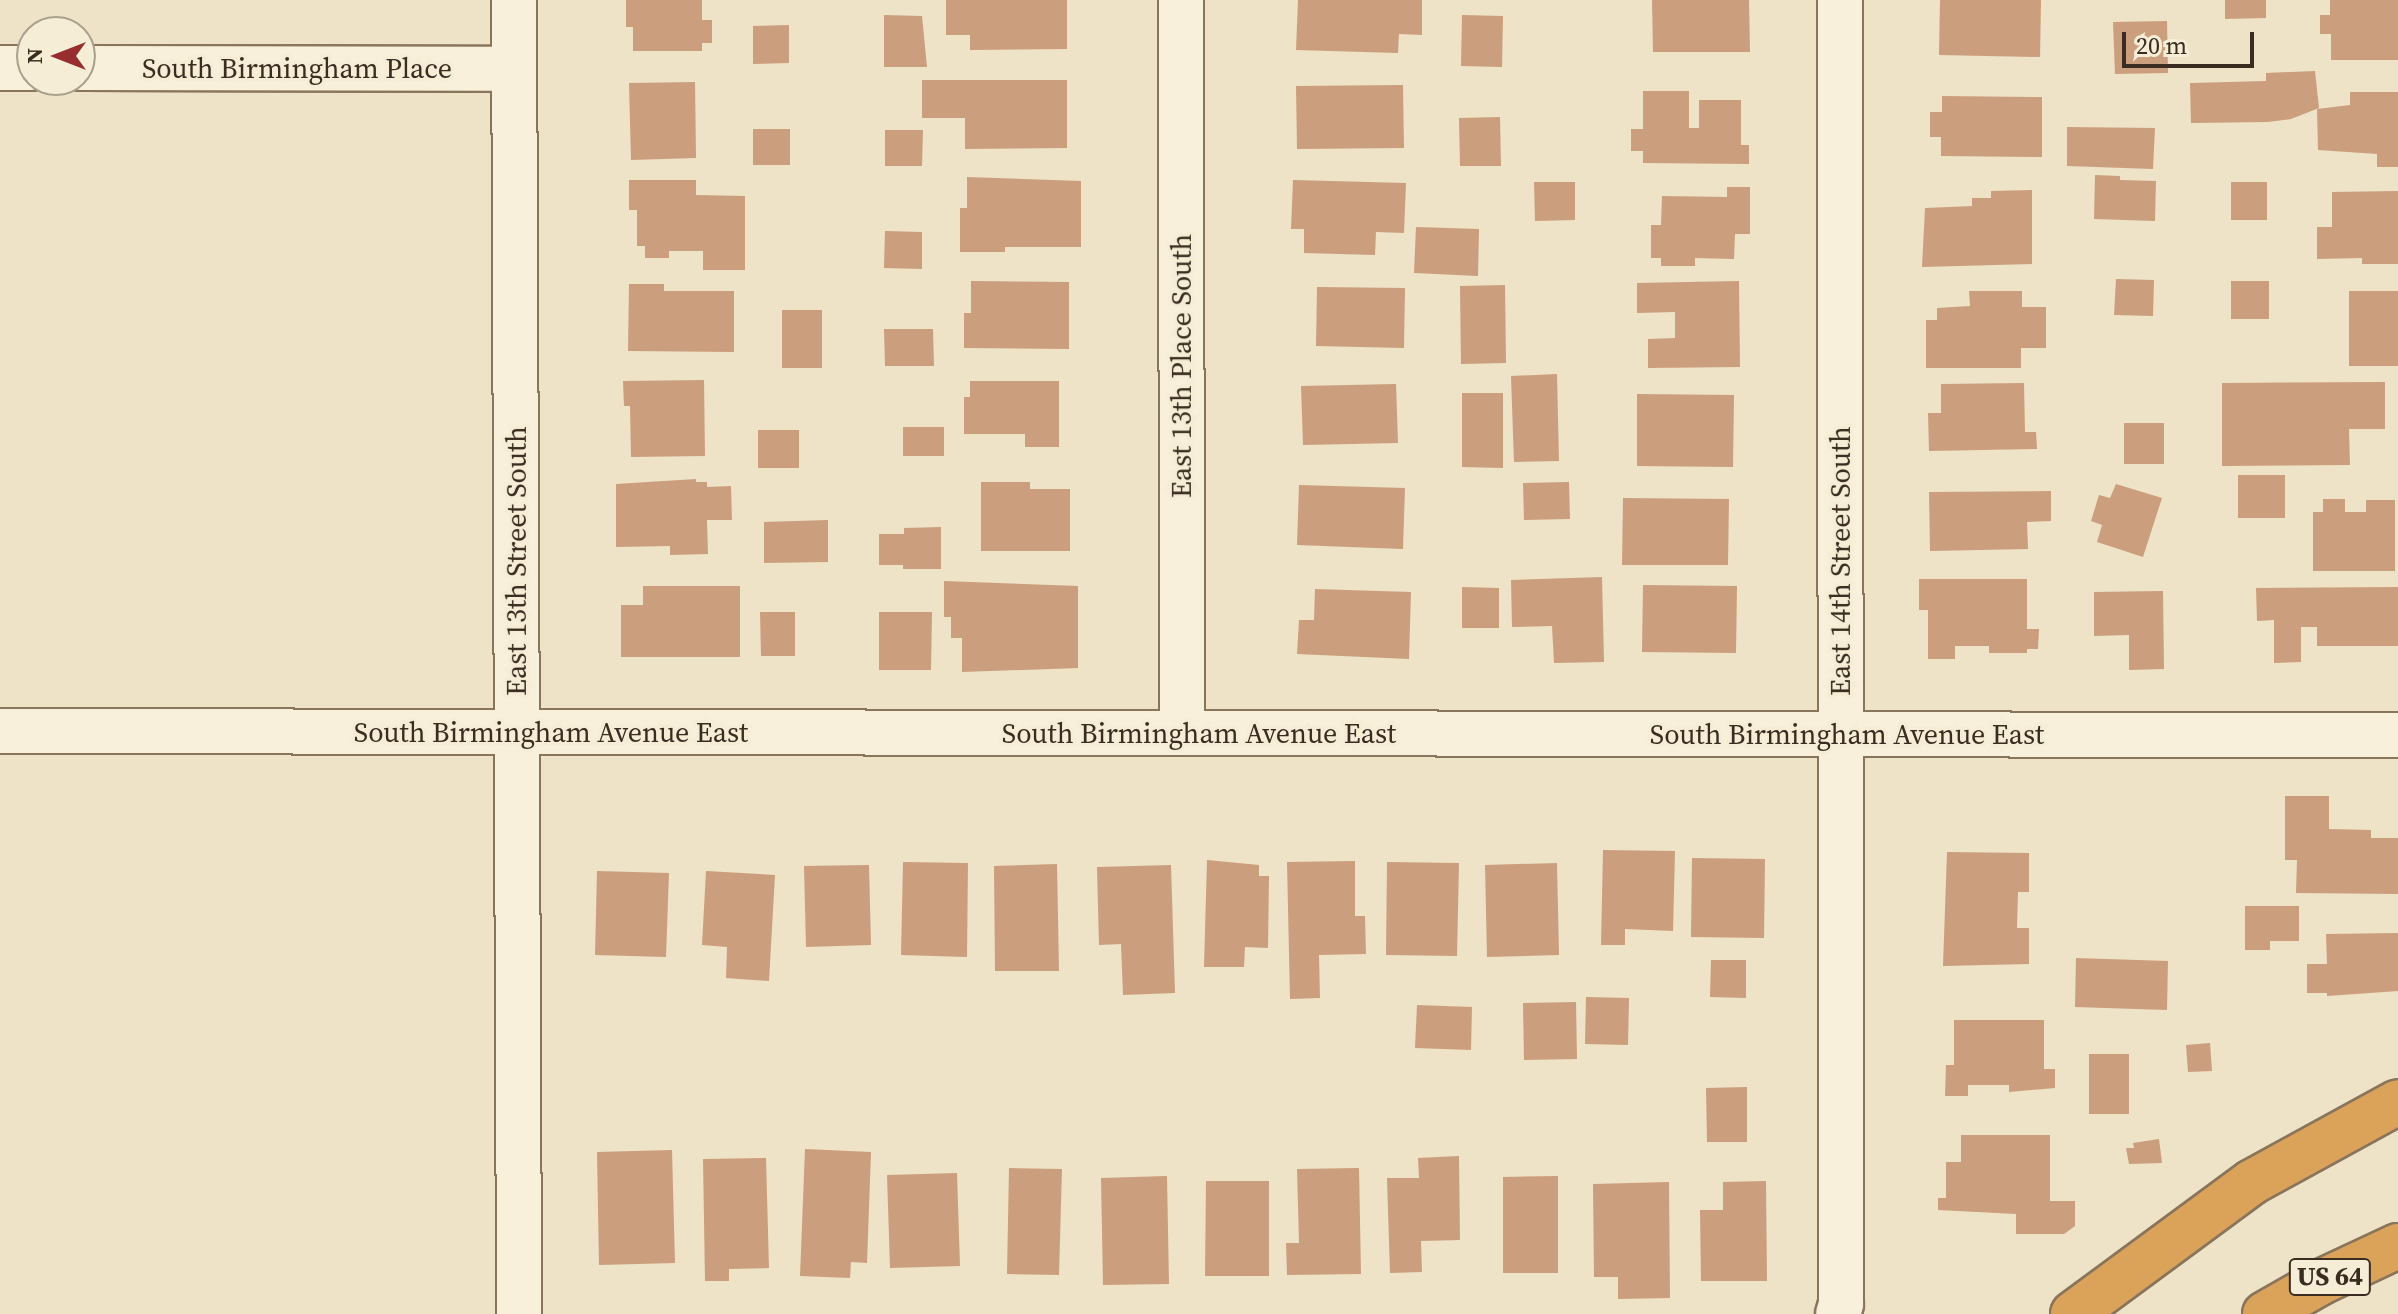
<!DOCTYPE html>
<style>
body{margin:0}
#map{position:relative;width:2398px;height:1314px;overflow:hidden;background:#eee2c7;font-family:"Source Serif 4",serif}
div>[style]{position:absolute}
.building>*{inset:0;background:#cb9e7d}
.roads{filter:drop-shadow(2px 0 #89745c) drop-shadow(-2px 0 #89745c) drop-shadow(0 2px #89745c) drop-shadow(0 -2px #89745c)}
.minor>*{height:44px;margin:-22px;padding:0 22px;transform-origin:22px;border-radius:22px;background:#f8f0da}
.highway>*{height:44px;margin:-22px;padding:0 22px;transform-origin:22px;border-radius:22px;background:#dba35a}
span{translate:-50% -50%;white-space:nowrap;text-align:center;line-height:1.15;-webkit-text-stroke:7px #f5edd6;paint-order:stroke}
.shield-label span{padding:2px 6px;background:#f5edd6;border:2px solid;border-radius:6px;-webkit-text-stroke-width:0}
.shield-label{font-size:26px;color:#3a2c20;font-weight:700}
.street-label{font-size:28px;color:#3a2c20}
.north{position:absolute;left:16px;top:16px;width:80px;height:80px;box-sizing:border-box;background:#f5edd6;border:2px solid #aaa08d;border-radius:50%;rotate:270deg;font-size:22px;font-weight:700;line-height:32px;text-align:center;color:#3a2c20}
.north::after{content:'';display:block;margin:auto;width:28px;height:36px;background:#972d2d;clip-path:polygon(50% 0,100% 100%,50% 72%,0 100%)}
.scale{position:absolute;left:2122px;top:32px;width:132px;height:36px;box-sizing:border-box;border:4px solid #3a2c20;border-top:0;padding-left:10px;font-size:24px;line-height:28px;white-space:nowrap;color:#3a2c20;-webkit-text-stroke:6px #f5edd6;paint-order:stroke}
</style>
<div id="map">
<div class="building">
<i style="clip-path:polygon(626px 0,702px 0,702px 20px,712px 20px,712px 43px,702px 43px,702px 51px,633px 51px,633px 27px,626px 27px)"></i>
<i style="clip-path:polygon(946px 0,1067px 0,1067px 49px,970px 50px,970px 35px,946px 35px)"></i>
<i style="clip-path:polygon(1298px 0,1422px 0,1422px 35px,1399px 34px,1398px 53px,1296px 50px)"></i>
<i style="clip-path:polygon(1652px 0,1749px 0,1750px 52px,1653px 52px)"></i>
<i style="clip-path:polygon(1940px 0,2041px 0,2040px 57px,1939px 55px)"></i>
<i style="clip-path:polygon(2225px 0,2266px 0,2266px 18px,2225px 19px)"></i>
<i style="clip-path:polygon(2330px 0,2398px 0,2398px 60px,2331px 60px,2331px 34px,2320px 34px,2320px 15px,2330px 15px)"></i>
<i style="clip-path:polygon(884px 15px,922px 16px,927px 67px,884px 67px)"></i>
<i style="clip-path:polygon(1462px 15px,1503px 16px,1502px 67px,1461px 66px)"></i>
<i style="clip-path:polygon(2167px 21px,2168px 73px,2115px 74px,2113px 22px)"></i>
<i style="clip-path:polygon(789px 25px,789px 63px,753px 64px,753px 26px)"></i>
<i style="clip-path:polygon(2315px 71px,2319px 108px,2291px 119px,2267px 122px,2191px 123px,2190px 83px,2266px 81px,2266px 73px)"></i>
<i style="clip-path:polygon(922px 80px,1067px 80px,1067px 148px,965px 149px,965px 118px,922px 118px)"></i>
<i style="clip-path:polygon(695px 82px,696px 158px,631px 160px,629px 83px)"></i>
<i style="clip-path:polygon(1403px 85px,1404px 148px,1297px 149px,1296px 86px)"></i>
<i style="clip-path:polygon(1643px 91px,1689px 91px,1689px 128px,1699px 128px,1699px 100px,1741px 100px,1741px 145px,1749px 145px,1749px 164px,1643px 163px,1643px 151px,1631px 151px,1631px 129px,1643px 129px)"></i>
<i style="clip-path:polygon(2350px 92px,2398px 92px,2398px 167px,2377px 167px,2377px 154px,2318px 150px,2317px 109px,2350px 105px)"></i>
<i style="clip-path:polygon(1942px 96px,2042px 97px,2042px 157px,1941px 156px,1941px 137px,1930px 137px,1930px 112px,1942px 112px)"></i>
<i style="clip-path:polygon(1500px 117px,1501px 166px,1460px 166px,1459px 118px)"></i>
<i style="clip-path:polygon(2067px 127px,2155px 128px,2153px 169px,2067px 166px)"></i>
<i style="clip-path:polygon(753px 129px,790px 129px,790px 165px,753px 165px)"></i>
<i style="clip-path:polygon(885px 130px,923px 130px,922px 166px,885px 166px)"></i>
<i style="clip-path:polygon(2095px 175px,2120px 176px,2120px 180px,2156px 181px,2155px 221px,2094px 219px)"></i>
<i style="clip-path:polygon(967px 177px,1081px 181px,1081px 247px,1005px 247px,1005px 252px,960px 252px,960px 208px,967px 208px)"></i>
<i style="clip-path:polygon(629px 180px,696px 180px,696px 195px,745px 196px,745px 270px,703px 270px,703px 251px,669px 251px,669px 258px,645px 258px,645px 246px,637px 246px,637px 210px,629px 210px)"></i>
<i style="clip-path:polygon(1293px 180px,1406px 183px,1404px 233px,1376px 232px,1375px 255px,1304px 253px,1304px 229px,1291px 229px)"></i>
<i style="clip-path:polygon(1534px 182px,1575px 182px,1575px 220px,1535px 221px)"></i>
<i style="clip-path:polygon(2231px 182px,2267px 182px,2267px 220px,2231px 220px)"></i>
<i style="clip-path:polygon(1727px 187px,1750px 187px,1750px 234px,1735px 234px,1734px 259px,1695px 258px,1695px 266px,1661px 266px,1661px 258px,1651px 258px,1651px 225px,1661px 225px,1662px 196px,1727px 197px)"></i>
<i style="clip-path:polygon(2032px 190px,2032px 264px,1922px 267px,1925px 208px,1972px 206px,1972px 198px,1991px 198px,1991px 191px)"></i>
<i style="clip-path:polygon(2398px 191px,2398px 264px,2362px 264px,2362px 258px,2317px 259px,2317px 227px,2332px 227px,2332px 192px)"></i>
<i style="clip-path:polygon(1416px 227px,1479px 229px,1478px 276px,1414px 273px)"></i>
<i style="clip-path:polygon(885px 231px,922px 232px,922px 269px,884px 268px)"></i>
<i style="clip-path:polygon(2116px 279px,2154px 280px,2153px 316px,2114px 315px)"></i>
<i style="clip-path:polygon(971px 281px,1069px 282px,1069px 349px,964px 348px,964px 313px,971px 313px)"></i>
<i style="clip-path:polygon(1739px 281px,1740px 367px,1648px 368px,1648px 339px,1675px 338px,1675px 312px,1637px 313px,1637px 283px)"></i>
<i style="clip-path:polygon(2231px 281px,2269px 281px,2269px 319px,2231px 319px)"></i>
<i style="clip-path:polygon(629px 284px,664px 284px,664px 291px,734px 291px,734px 352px,628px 351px)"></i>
<i style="clip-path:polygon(1505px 285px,1506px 363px,1461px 364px,1460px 286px)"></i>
<i style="clip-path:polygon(1317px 287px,1405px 288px,1404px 348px,1316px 346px)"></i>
<i style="clip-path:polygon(1969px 291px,2022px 291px,2022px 307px,2046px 307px,2046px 348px,2021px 348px,2021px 368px,1926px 368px,1926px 320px,1937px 320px,1937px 308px,1970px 306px)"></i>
<i style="clip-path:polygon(2349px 291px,2398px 291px,2398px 366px,2349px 366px)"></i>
<i style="clip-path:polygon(782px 310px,822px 310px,822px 368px,782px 368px)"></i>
<i style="clip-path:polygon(884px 329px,933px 329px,934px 366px,885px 366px)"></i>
<i style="clip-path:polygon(1557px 374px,1559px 461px,1514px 462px,1511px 376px)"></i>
<i style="clip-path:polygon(704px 380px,705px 456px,631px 457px,630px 406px,624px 406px,623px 381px)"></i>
<i style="clip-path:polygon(970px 381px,1059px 381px,1059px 447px,1025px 447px,1025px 434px,964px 434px,964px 397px,970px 397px)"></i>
<i style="clip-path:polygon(2385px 382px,2385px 429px,2349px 429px,2350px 465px,2222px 466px,2222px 383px)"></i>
<i style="clip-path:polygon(2024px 383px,2025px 432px,2036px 432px,2037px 449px,1929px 451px,1928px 413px,1941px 413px,1941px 384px)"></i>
<i style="clip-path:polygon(1396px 384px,1398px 443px,1303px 445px,1301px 386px)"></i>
<i style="clip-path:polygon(1462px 393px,1503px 393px,1503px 468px,1462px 467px)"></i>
<i style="clip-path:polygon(1637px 394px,1734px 395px,1733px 467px,1637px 466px)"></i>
<i style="clip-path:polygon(2124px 423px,2164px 423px,2164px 464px,2124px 464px)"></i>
<i style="clip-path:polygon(903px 427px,944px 427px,944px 456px,903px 456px)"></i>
<i style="clip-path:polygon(758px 430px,799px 430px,799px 468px,758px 468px)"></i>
<i style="clip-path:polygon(2238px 475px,2285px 475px,2285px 518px,2238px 518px)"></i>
<i style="clip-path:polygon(696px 479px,696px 482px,707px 482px,707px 487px,731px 486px,732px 520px,707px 520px,708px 554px,670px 555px,670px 546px,616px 547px,616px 484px)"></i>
<i style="clip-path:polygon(981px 482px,1030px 482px,1030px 489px,1070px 489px,1070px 551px,981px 551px)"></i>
<i style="clip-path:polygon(1569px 482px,1570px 519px,1524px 520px,1523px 483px)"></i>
<i style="clip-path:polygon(2116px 484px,2162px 498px,2143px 557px,2097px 542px,2102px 525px,2091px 521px,2099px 495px,2110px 498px)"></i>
<i style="clip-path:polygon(1299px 485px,1405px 488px,1403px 549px,1297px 545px)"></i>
<i style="clip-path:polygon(2051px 491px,2051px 521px,2027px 522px,2028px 549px,1930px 551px,1929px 492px)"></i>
<i style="clip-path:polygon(1623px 498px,1729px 499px,1728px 565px,1622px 565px)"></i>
<i style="clip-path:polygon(2323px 499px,2345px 499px,2345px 512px,2366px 512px,2366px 500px,2395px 500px,2395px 571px,2313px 571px,2313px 512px,2323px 512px)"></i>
<i style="clip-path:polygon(828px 520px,828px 562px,764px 563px,764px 522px)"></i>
<i style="clip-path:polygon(941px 527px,941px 569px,903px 569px,903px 565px,879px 565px,879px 534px,904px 534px,904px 528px)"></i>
<i style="clip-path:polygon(1602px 577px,1604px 662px,1554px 663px,1552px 626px,1512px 627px,1511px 580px)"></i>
<i style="clip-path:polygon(1919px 579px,2027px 579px,2027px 629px,2039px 629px,2038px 649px,2027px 649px,2027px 653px,1989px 653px,1989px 646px,1955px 646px,1955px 659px,1928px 659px,1928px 610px,1919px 610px)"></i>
<i style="clip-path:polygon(944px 581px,1078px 586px,1078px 668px,962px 672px,962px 638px,951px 638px,951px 617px,944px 617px)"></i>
<i style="clip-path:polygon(1643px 585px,1737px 586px,1736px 653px,1642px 652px)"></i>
<i style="clip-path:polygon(643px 586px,740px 586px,740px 657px,621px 657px,621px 605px,643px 605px)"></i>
<i style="clip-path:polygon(1462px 587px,1499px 588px,1499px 628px,1462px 628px)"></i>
<i style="clip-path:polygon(2398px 587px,2398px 646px,2317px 646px,2317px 627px,2301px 627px,2301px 662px,2274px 663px,2274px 620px,2257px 621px,2256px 588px)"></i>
<i style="clip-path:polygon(1315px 589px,1411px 592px,1409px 659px,1297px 654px,1299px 620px,1314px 620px)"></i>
<i style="clip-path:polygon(2163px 591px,2164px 669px,2129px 670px,2129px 635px,2094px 636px,2094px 592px)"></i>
<i style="clip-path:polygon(760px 612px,795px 612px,795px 656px,761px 656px)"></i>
<i style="clip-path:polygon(879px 612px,932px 612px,931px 670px,879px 670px)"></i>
<i style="clip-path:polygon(2285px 796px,2329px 796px,2329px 829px,2371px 830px,2371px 838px,2398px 838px,2398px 894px,2296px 893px,2297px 860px,2285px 860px)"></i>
<i style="clip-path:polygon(1603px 850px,1675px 851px,1673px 931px,1625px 929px,1625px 945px,1601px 945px)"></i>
<i style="clip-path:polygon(1947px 852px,2029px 853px,2029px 892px,2018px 892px,2017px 928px,2029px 928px,2029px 964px,1943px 966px)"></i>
<i style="clip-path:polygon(1692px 858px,1765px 859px,1764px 938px,1691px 937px)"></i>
<i style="clip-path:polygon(1207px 860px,1259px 865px,1259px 876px,1269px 876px,1268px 948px,1245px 947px,1244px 967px,1204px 967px)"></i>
<i style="clip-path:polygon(1355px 861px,1355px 916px,1365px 916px,1366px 954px,1319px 955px,1320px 998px,1290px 999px,1287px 862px)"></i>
<i style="clip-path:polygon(903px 862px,968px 863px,967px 957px,901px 955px)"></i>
<i style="clip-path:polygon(1387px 862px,1459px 863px,1457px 956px,1386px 955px)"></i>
<i style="clip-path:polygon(1557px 863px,1559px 955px,1487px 957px,1485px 865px)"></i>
<i style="clip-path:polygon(1057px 864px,1059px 971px,995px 971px,994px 866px)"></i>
<i style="clip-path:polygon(869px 865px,871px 945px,806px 947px,804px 866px)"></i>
<i style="clip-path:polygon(1171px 865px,1175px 993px,1123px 995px,1121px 944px,1099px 945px,1097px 867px)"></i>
<i style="clip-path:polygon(597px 871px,669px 873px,666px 957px,595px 955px)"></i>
<i style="clip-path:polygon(706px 871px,775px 875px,769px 981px,726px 978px,727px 947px,702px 945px)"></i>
<i style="clip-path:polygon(2245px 906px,2299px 906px,2299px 941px,2270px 941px,2270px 950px,2245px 950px)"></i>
<i style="clip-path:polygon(2398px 933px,2398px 991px,2327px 996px,2327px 993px,2307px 993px,2307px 964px,2327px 964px,2326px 934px)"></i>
<i style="clip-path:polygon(2076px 958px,2168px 961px,2167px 1010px,2075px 1007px)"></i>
<i style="clip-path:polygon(1711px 960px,1746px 960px,1746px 998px,1710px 997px)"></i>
<i style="clip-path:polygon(1586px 997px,1629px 998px,1628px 1045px,1585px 1044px)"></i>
<i style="clip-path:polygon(1576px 1002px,1577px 1059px,1524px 1060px,1523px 1003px)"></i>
<i style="clip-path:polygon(1417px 1005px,1472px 1007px,1471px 1050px,1415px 1048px)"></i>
<i style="clip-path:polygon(1954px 1020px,2044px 1020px,2044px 1069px,2055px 1069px,2055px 1088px,2009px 1092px,2009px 1085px,1968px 1085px,1968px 1096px,1945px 1096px,1946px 1065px,1954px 1065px)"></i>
<i style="clip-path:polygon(2210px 1043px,2212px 1071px,2188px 1072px,2186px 1045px)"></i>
<i style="clip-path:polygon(2089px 1054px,2129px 1054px,2129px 1114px,2089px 1114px)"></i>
<i style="clip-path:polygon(1747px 1087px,1747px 1142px,1707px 1142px,1706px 1088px)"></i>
<i style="clip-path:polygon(1961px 1135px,2050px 1135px,2050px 1201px,2075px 1201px,2075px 1226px,2064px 1234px,2016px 1234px,2016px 1214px,1938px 1210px,1938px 1198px,1946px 1198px,1946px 1162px,1961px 1162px)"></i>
<i style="clip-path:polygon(2159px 1139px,2162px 1163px,2129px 1164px,2126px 1148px,2134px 1148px,2133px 1143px)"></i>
<i style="clip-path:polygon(805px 1149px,871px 1152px,867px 1263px,851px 1262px,850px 1278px,800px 1276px)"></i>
<i style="clip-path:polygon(672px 1150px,675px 1263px,599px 1265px,597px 1152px)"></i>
<i style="clip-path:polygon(1459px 1156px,1460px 1240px,1421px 1241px,1422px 1272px,1390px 1273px,1387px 1178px,1419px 1178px,1418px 1158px)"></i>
<i style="clip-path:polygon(766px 1158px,769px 1268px,729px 1269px,729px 1281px,705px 1281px,703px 1159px)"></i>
<i style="clip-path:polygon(1009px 1168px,1062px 1169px,1059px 1275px,1007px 1274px)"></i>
<i style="clip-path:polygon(1359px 1168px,1361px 1274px,1287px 1275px,1286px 1243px,1299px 1243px,1297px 1169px)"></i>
<i style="clip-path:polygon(957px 1173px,960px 1266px,890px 1268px,887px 1175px)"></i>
<i style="clip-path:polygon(1167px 1176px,1169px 1284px,1103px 1285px,1101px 1178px)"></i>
<i style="clip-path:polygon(1558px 1176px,1558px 1273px,1503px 1273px,1503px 1177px)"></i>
<i style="clip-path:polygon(1206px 1181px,1269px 1181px,1269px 1276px,1205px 1276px)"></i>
<i style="clip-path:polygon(1766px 1181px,1767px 1281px,1701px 1281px,1700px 1210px,1723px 1210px,1723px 1182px)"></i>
<i style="clip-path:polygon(1669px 1182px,1670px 1298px,1618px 1299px,1618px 1277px,1594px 1277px,1593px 1184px)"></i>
</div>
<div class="roads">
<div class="minor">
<i style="left:514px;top:0;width:1314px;rotate:89.78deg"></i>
<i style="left:1181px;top:0;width:733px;rotate:89.92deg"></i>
<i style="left:0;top:68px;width:32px"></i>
<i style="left:80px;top:68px;width:434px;rotate:0.1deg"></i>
<i style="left:0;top:731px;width:2398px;rotate:0.1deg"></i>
<i style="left:1838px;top:1314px;width:10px;rotate:-73deg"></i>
<i style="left:1841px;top:1304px;width:1304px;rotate:-90.04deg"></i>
</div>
<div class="highway">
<i style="left:2073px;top:1314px;width:222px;rotate:-36.4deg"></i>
<i style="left:2252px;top:1182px;width:166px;rotate:-28.7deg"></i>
<i style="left:2265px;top:1314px;width:64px;rotate:-29.7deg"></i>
<i style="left:2321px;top:1282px;width:85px;rotate:-25.1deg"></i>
</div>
</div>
<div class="shield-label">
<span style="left:2330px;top:1277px">US 64</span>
</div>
<div class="street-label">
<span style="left:297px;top:68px">South Birmingham Place</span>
<span style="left:1181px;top:366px;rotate:-90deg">East 13th Place South</span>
<span style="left:516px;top:561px;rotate:-90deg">East 13th Street South</span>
<span style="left:1840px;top:561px;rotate:-90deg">East 14th Street South</span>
<span style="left:551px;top:732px">South Birmingham Avenue East</span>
<span style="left:1199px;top:733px">South Birmingham Avenue East</span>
<span style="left:1847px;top:734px">South Birmingham Avenue East</span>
</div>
<div class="north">N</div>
<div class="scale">20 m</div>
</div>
